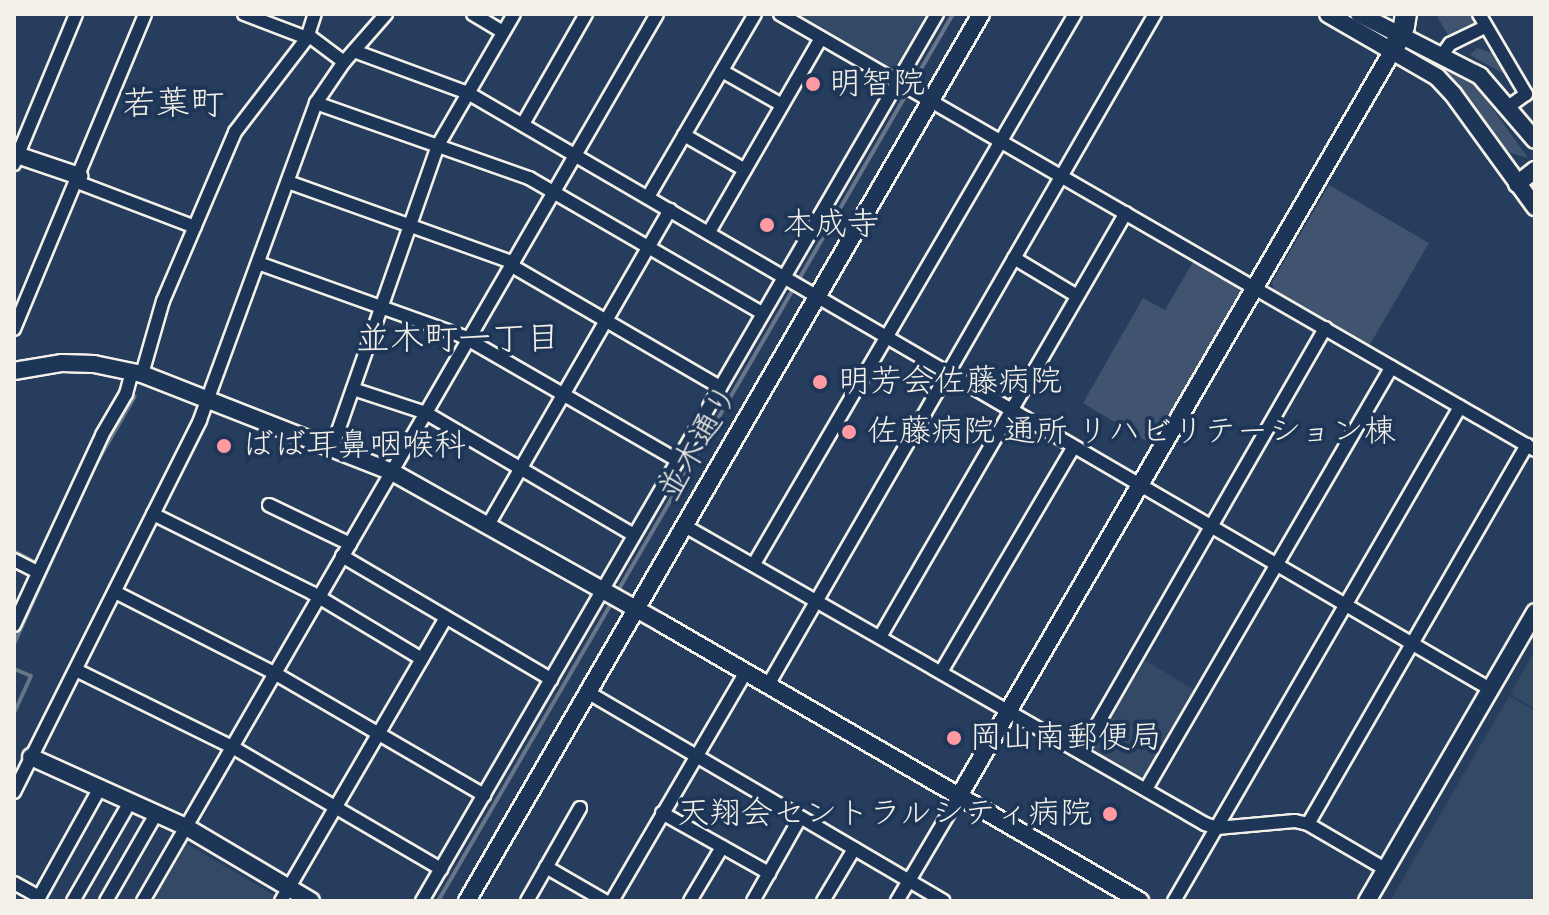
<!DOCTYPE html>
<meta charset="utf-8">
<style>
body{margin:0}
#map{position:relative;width:1549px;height:915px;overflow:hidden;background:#263d5d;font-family:Mynerve,"Klee One",sans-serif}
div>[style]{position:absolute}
.built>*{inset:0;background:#334966}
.green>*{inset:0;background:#40546f}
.stream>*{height:4px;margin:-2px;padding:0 2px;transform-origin:2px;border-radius:2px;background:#677588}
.roads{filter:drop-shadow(2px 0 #f4f1e8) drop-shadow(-2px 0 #f4f1e8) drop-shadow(0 2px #f4f1e8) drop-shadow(0 -2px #f4f1e8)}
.minor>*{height:12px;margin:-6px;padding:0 6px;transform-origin:6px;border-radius:6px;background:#1d3557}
.tertiary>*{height:16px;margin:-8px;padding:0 8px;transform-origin:8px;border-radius:8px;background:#1d3557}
.primary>*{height:20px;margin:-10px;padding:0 10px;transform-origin:10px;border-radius:10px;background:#1d3557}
.dots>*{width:22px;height:22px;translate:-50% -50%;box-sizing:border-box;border:4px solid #1d3557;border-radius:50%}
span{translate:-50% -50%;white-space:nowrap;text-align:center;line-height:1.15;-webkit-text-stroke:8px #1d3557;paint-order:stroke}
.poi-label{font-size:32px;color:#f4f1e8}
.left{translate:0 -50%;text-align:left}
.right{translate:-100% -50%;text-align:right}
.street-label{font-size:32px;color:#f4f1e8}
.neighbourhood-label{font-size:34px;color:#f4f1e8}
.frame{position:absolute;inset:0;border:16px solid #f4f1e8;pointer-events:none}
</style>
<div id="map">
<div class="built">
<i style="clip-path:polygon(796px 14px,926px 14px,897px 65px,888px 67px)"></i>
<i style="clip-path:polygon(1535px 651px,1535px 709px,1510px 694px)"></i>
<i style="clip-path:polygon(1141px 658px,1198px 692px,1147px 779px,1141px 780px,1090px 751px,1090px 746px)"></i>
<i style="clip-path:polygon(1509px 696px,1535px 711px,1535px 901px,1390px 901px)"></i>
<i style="clip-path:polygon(187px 844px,274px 895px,275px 901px,153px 901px)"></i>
</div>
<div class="green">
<i style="clip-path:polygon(1444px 14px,1474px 14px,1477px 21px,1449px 37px,1437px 16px)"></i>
<i style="clip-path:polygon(1477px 48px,1498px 55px,1508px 76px,1470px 55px)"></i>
<i style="clip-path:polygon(1435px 62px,1474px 83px,1528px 158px,1511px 153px,1499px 143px,1465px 92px)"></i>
<i style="clip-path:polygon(1329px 185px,1429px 243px,1369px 346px,1274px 290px,1272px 282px)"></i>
<i style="clip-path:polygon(1193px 262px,1239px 288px,1240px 296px,1153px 445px,1083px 403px,1143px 298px,1165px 310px)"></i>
</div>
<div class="stream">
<i style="left:14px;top:551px;width:26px;rotate:28deg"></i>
<i style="left:616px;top:594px;width:671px;rotate:-59.84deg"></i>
<i style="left:14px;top:644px;width:190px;rotate:-65.7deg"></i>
<i style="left:92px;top:471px;width:86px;rotate:-60.2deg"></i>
<i style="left:14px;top:669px;width:18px;rotate:22deg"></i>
<i style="left:31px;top:676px;width:41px;rotate:114.7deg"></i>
<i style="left:438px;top:901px;width:346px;rotate:-59.8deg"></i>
</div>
<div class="roads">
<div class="minor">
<i style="left:244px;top:14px;width:67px;rotate:20.9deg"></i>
<i style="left:473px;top:14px;width:35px;rotate:31deg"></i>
<i style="left:780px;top:14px;width:872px;rotate:30.01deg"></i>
<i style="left:1479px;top:14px;width:93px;rotate:59.6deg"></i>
<i style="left:1526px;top:94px;width:22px;rotate:144deg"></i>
<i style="left:308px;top:35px;width:45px;rotate:36.9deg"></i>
<i style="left:354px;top:51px;width:121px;rotate:20.2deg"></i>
<i style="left:468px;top:93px;width:1183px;rotate:30.25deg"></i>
<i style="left:1442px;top:55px;width:14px;rotate:-54deg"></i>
<i style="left:1450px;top:44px;width:39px;rotate:-26deg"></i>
<i style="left:722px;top:71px;width:69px;rotate:29.5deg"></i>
<i style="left:316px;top:103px;width:226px;rotate:19.4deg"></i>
<i style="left:529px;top:178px;width:269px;rotate:30.1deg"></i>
<i style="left:523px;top:124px;width:127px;rotate:-60.2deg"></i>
<i style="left:684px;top:135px;width:70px;rotate:29.8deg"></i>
<i style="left:14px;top:164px;width:162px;rotate:-67.5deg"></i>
<i style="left:77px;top:182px;width:126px;rotate:20.9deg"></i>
<i style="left:288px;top:182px;width:240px;rotate:19.7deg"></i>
<i style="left:648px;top:197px;width:212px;rotate:-59.7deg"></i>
<i style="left:709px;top:232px;width:224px;rotate:-60deg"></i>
<i style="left:1014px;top:258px;width:74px;rotate:31.1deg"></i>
<i style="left:258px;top:263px;width:225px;rotate:19.7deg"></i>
<i style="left:512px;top:266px;width:241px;rotate:30.2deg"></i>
<i style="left:14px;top:329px;width:341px;rotate:-67.4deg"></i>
<i style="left:469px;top:340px;width:240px;rotate:30deg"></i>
<i style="left:142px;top:374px;width:76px;rotate:-74deg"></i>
<i style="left:163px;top:301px;width:184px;rotate:-66.9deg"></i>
<i style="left:235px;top:132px;width:118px;rotate:-52.5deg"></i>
<i style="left:307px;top:38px;width:25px;rotate:-72deg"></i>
<i style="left:353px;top:389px;width:77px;rotate:18.2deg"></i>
<i style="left:426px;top:413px;width:241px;rotate:30.4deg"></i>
<i style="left:332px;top:448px;width:321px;rotate:-70.7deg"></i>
<i style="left:438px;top:145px;width:151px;rotate:-59.9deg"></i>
<i style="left:269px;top:505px;width:90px;rotate:25.7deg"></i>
<i style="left:153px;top:514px;width:178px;rotate:26.4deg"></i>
<i style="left:312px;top:593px;width:128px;rotate:31deg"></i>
<i style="left:488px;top:525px;width:364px;rotate:-60deg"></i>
<i style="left:683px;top:525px;width:602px;rotate:29.8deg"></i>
<i style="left:1205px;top:824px;width:13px;rotate:18deg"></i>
<i style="left:1217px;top:828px;width:78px;rotate:-5.1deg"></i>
<i style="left:1295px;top:821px;width:13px;rotate:13deg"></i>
<i style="left:1308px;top:824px;width:89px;rotate:30.3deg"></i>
<i style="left:342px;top:556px;width:243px;rotate:30.5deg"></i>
<i style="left:14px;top:560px;width:27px;rotate:27deg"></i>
<i style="left:754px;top:564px;width:637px;rotate:-59.73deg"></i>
<i style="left:115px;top:592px;width:181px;rotate:27deg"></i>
<i style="left:276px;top:674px;width:241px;rotate:30.2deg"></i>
<i style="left:14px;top:625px;width:209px;rotate:-65.1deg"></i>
<i style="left:102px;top:435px;width:48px;rotate:-59.7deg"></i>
<i style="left:126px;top:394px;width:23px;rotate:-75deg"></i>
<i style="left:880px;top:637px;width:490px;rotate:-59.9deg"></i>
<i style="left:76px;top:670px;width:176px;rotate:26.3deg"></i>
<i style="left:234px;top:748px;width:240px;rotate:30.3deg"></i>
<i style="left:941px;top:672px;width:260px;rotate:-59.5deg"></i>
<i style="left:768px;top:685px;width:775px;rotate:-60.03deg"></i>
<i style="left:589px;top:693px;width:411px;rotate:30.4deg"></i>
<i style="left:1082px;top:751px;width:488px;rotate:-60.1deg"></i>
<i style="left:1146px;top:789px;width:488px;rotate:-59.8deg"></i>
<i style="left:14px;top:792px;width:416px;rotate:-63.4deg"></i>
<i style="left:200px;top:420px;width:338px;rotate:-69.9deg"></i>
<i style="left:316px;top:103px;width:50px;rotate:-55.7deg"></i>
<i style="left:344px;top:62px;width:64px;rotate:-48.8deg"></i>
<i style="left:662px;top:813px;width:123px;rotate:29.3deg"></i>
<i style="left:1308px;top:824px;width:438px;rotate:-60deg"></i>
<i style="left:546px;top:867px;width:68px;rotate:30deg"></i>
<i style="left:14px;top:883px;width:29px;rotate:29deg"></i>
<i style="left:37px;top:901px;width:129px;rotate:-60.9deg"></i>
<i style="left:73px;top:901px;width:114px;rotate:-60.1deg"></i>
<i style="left:106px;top:901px;width:100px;rotate:-60.1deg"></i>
<i style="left:143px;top:901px;width:1025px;rotate:-59.91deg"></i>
<i style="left:281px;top:901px;width:328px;rotate:-59.8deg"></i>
<i style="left:422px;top:901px;width:1026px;rotate:-59.86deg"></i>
<i style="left:527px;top:901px;width:107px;rotate:-60.3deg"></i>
<i style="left:612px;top:901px;width:265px;rotate:-59.7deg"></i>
<i style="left:690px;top:901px;width:63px;rotate:-59.3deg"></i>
<i style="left:753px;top:901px;width:95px;rotate:-60.5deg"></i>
<i style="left:823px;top:901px;width:61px;rotate:-59.2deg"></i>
<i style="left:897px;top:901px;width:122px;rotate:-59.4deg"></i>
<i style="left:1174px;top:901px;width:571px;rotate:-59.93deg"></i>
</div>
<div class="tertiary">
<i style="left:1328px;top:14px;width:126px;rotate:30deg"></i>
<i style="left:1437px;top:77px;width:23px;rotate:47deg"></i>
<i style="left:1453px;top:94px;width:140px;rotate:54deg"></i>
<i style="left:1359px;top:14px;width:136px;rotate:27.1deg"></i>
<i style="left:1480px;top:76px;width:84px;rotate:49.3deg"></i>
<i style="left:14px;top:154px;width:69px;rotate:18.7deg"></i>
<i style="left:1517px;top:184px;width:23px;rotate:-38deg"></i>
<i style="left:14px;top:371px;width:49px;rotate:-9.5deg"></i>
<i style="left:62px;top:363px;width:32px;rotate:2deg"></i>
<i style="left:94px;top:364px;width:49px;rotate:11.8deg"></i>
<i style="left:142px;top:374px;width:269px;rotate:21.4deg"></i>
<i style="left:392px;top:472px;width:308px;rotate:29.3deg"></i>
<i style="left:661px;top:623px;width:554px;rotate:30.13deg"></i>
<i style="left:31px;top:757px;width:170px;rotate:24.3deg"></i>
<i style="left:186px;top:827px;width:145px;rotate:30.6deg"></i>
<i style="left:959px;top:796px;width:863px;rotate:-59.81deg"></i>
<i style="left:467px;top:901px;width:1025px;rotate:-59.91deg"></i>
<i style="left:1367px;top:901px;width:334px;rotate:-59.8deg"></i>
</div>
<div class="primary">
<i style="left:1393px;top:50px;width:26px;rotate:-65deg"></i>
<i style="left:1404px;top:26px;width:12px;rotate:-81deg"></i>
</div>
</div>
<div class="dots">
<i style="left:813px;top:84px;background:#ff9aa2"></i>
<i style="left:767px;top:225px;background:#ff9aa2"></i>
<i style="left:820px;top:382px;background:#ff9aa2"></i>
<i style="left:849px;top:432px;background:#ff9aa2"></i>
<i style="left:224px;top:446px;background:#ff9aa2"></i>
<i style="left:954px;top:738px;background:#ff9aa2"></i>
<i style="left:1110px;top:814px;background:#ff9aa2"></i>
</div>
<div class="poi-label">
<span class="left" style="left:829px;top:84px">明智院</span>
<span class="left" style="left:783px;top:225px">本成寺</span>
<span class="left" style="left:838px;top:382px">明芳会佐藤病院</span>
<span class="left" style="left:867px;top:432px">佐藤病院 通所 リハビリテーション棟</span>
<span class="left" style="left:242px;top:446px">ばば耳鼻咽喉科</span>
<span class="left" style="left:970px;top:738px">岡山南郵便局</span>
<span class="right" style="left:1092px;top:814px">天翔会セントラルシティ病院</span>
</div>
<div class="street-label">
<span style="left:699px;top:443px;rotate:-60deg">並木通り</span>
</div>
<div class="neighbourhood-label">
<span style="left:173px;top:105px">若葉町</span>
<span style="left:458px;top:340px">並木町一丁目</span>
</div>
<div class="frame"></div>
</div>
